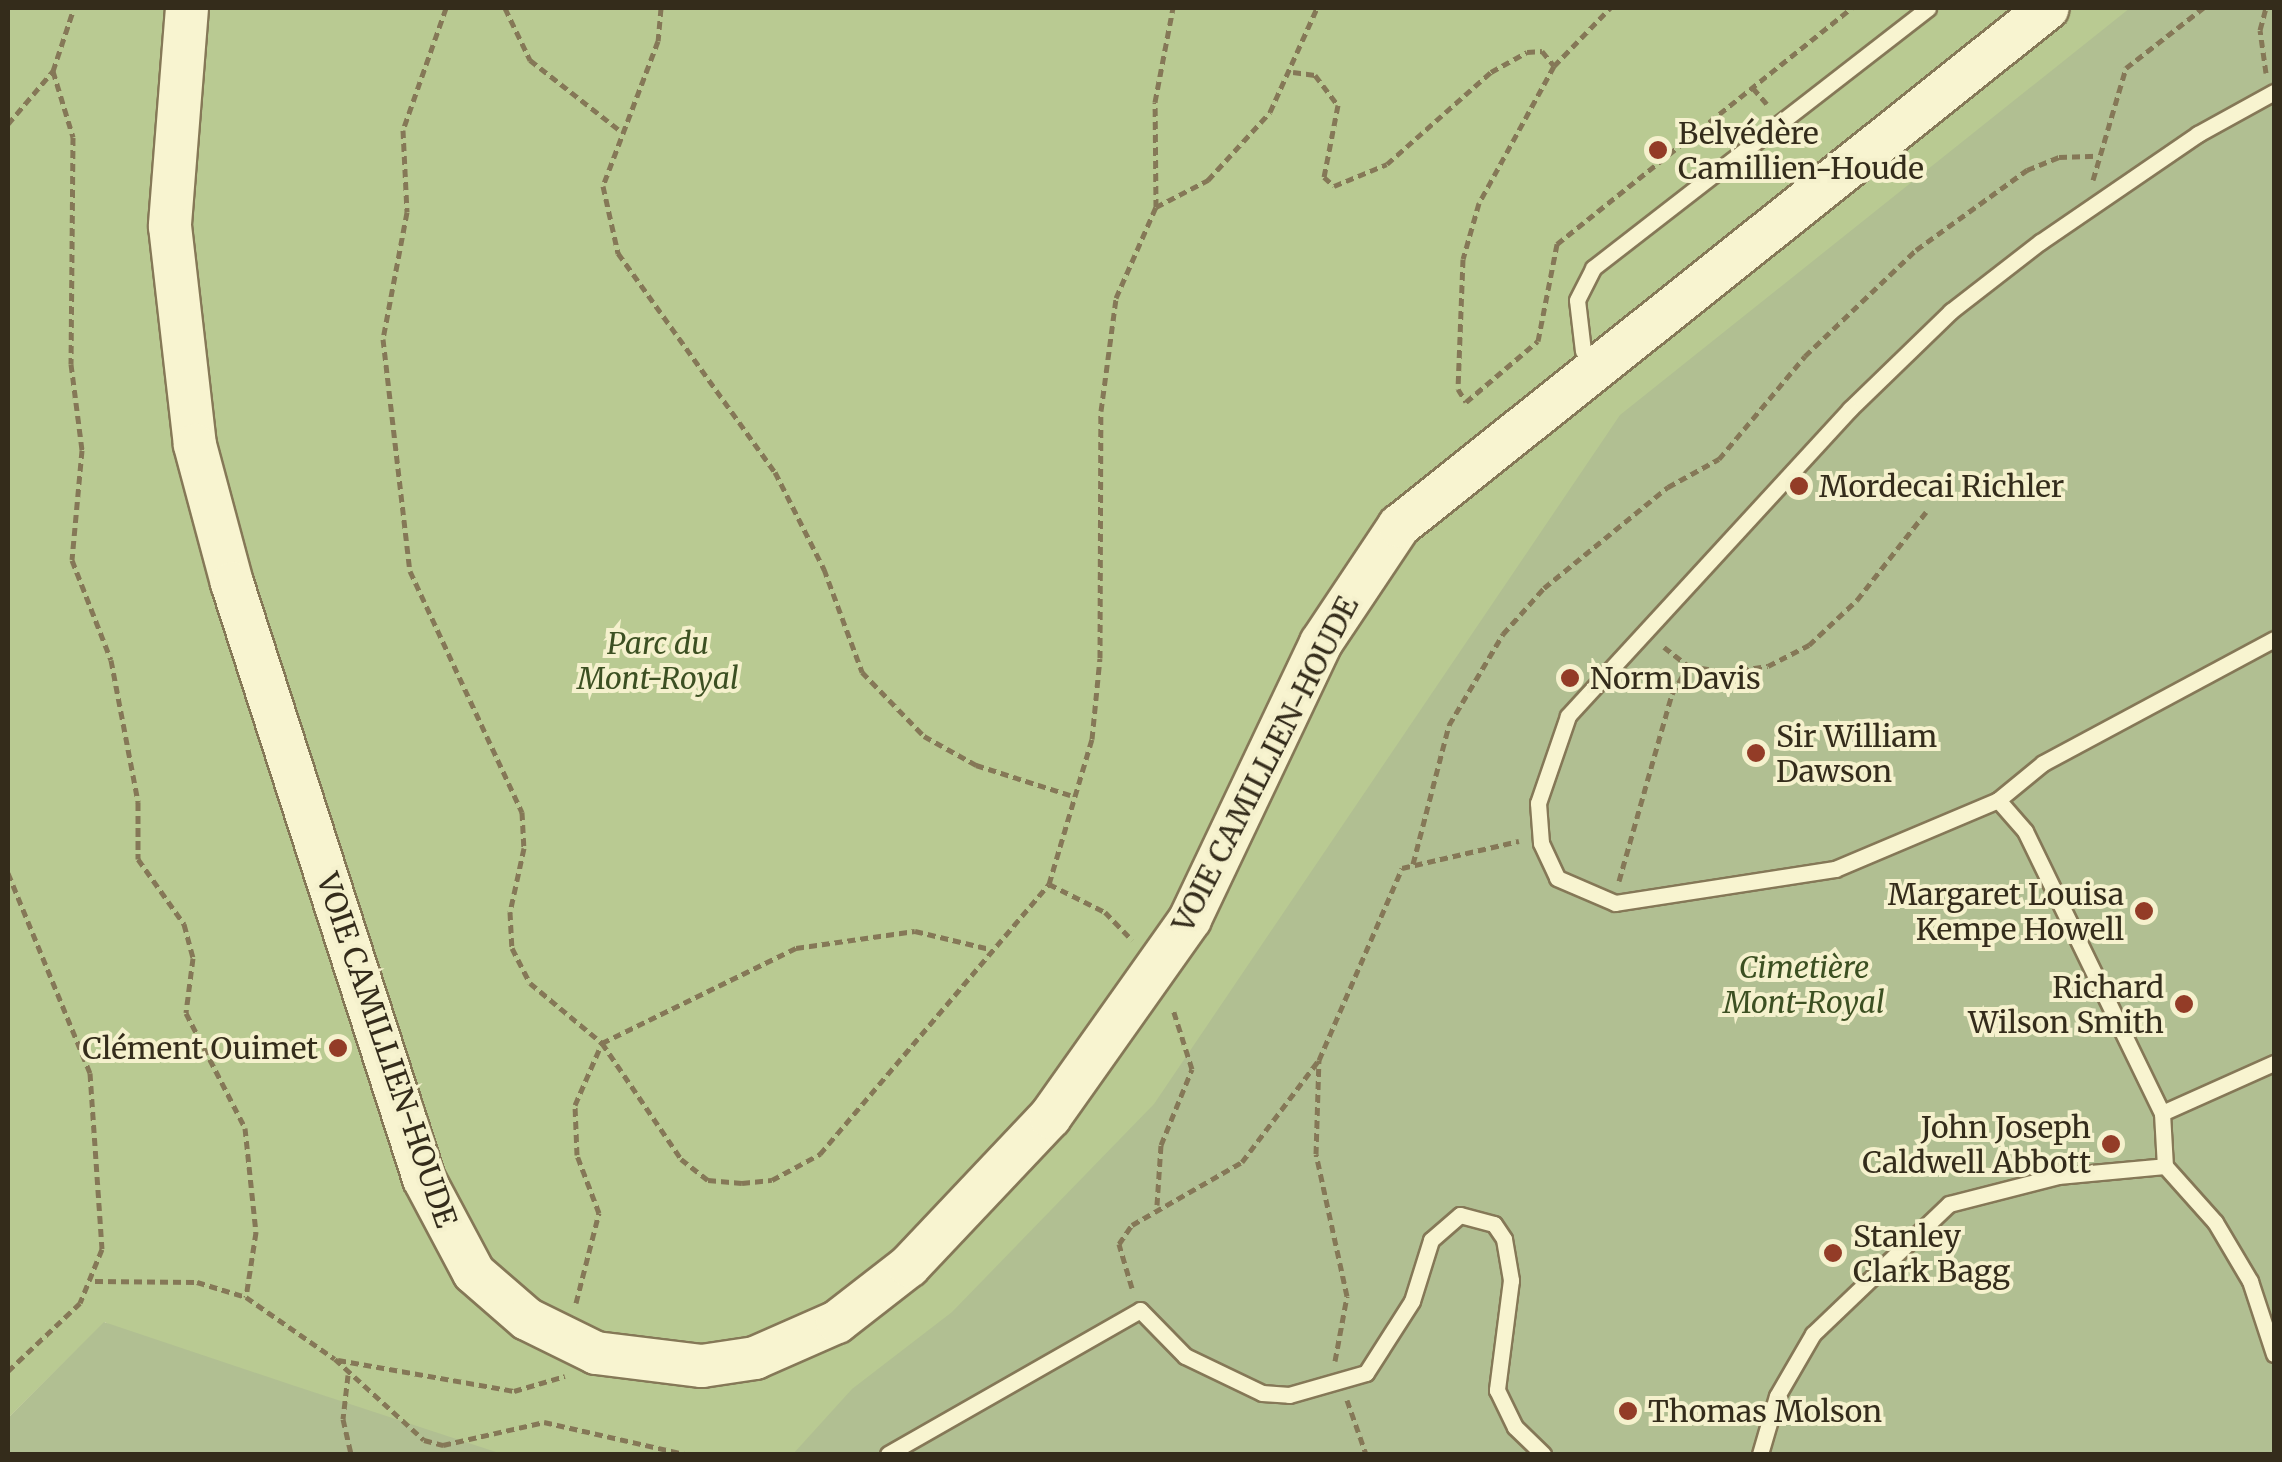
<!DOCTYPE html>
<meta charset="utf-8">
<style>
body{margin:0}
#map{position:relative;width:2282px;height:1462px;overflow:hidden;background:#ede8bd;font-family:Merriweather,serif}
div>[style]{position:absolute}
.green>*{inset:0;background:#b9ca92}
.cemetery>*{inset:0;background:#b1bf92}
.path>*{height:5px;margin-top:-2.5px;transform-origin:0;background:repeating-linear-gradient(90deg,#857857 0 8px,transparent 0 13px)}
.roads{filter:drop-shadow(2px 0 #857857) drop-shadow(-2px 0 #857857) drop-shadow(0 2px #857857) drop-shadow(0 -2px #857857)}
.lane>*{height:15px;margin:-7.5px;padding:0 7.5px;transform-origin:7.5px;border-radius:7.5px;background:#f8f4d0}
.secondary>*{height:42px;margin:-21px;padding:0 21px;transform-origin:21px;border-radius:21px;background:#f8f4d0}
.dots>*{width:28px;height:28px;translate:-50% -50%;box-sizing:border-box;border:5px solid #f5f1cd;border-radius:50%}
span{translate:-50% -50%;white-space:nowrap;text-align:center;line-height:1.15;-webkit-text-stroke:8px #f5f1cd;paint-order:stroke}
.poi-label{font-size:30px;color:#342c1b}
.left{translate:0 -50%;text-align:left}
.right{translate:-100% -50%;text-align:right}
.park-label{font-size:30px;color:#3c5022;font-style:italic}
.street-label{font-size:30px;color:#342c1b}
.frame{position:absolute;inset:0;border:10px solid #342c1b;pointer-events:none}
</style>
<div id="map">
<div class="green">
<i style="clip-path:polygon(8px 8px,2274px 8px,924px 1454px,304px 1454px,105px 1322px,8px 1418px)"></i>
</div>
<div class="cemetery">
<i style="clip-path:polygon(2130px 8px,2274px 8px,2274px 1454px,793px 1454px,852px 1389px,952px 1312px,1154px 1104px,1620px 415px)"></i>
<i style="clip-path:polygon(104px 1322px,295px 1386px,502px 1454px,8px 1454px,8px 1418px)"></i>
</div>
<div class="path">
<i style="left:446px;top:8px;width:129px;rotate:109.4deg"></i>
<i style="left:403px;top:130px;width:82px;rotate:87.2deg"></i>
<i style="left:407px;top:212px;width:129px;rotate:100.7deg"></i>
<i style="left:383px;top:339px;width:234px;rotate:83.4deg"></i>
<i style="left:410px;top:571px;width:266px;rotate:65.1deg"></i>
<i style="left:522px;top:812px;width:36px;rotate:87deg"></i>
<i style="left:524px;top:848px;width:66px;rotate:102.3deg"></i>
<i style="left:510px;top:912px;width:36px;rotate:87deg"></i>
<i style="left:512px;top:948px;width:39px;rotate:63deg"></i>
<i style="left:530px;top:983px;width:94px;rotate:39.8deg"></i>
<i style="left:602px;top:1043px;width:140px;rotate:55.7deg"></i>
<i style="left:681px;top:1159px;width:34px;rotate:38deg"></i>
<i style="left:708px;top:1180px;width:34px;rotate:5deg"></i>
<i style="left:742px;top:1183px;width:30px;rotate:-6deg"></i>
<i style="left:772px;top:1180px;width:55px;rotate:-28.4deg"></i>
<i style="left:820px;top:1154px;width:354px;rotate:-49.7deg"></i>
<i style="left:1049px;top:884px;width:151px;rotate:-73.5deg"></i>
<i style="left:1092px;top:739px;width:81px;rotate:-84.4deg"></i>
<i style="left:1100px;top:658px;width:247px;rotate:-89.8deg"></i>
<i style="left:1101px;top:411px;width:114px;rotate:-82.4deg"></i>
<i style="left:1116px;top:298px;width:99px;rotate:-66.3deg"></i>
<i style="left:1156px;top:207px;width:59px;rotate:-27.4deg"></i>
<i style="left:1208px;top:180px;width:92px;rotate:-47.6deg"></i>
<i style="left:1270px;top:112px;width:114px;rotate:-65.7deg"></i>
<i style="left:505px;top:8px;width:58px;rotate:64.3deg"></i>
<i style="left:530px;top:60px;width:112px;rotate:38.1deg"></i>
<i style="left:661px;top:8px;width:33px;rotate:95deg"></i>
<i style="left:658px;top:41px;width:155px;rotate:110.8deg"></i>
<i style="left:603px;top:186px;width:69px;rotate:77.4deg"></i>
<i style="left:618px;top:253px;width:269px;rotate:54.4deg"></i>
<i style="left:775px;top:472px;width:109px;rotate:63.2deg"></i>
<i style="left:824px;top:569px;width:110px;rotate:69.7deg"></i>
<i style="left:862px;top:672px;width:89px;rotate:45.9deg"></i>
<i style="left:924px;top:736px;width:60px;rotate:29.1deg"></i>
<i style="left:976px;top:765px;width:99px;rotate:17.7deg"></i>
<i style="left:1554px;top:66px;width:81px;rotate:-46deg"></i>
<i style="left:53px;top:71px;width:69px;rotate:73.1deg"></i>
<i style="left:73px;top:137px;width:227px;rotate:90.5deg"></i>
<i style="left:71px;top:364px;width:87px;rotate:82.7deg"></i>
<i style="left:82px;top:450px;width:110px;rotate:95.2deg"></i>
<i style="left:72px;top:560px;width:107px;rotate:68.7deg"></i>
<i style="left:111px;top:660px;width:145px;rotate:79.2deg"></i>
<i style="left:138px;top:802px;width:57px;rotate:90deg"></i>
<i style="left:138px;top:859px;width:80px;rotate:54.7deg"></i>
<i style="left:184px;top:924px;width:35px;rotate:75deg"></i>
<i style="left:193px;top:958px;width:55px;rotate:97.3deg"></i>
<i style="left:186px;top:1013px;width:129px;rotate:62.8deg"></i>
<i style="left:245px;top:1128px;width:105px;rotate:84deg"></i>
<i style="left:256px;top:1232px;width:66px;rotate:98.7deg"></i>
<i style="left:1293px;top:72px;width:22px;rotate:8deg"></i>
<i style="left:1315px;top:75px;width:38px;rotate:53deg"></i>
<i style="left:1338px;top:105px;width:73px;rotate:101deg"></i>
<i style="left:1324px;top:177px;width:13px;rotate:42deg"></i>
<i style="left:1334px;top:186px;width:57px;rotate:-22.5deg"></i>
<i style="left:1387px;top:164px;width:139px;rotate:-41.5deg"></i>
<i style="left:1491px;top:72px;width:41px;rotate:-29.1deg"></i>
<i style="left:1527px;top:52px;width:15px;rotate:-4deg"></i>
<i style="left:1542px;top:51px;width:19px;rotate:51deg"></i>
<i style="left:1554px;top:66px;width:156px;rotate:118.7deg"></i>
<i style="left:1479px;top:203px;width:58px;rotate:105.9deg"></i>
<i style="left:1463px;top:259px;width:130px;rotate:92.2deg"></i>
<i style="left:1458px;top:389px;width:15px;rotate:58deg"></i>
<i style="left:1466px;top:402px;width:94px;rotate:-40.3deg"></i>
<i style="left:1538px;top:341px;width:99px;rotate:-78.9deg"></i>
<i style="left:1557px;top:244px;width:378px;rotate:-38.7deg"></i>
<i style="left:2266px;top:73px;width:43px;rotate:-97.9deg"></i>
<i style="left:2260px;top:30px;width:23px;rotate:-75deg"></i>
<i style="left:1753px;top:88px;width:21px;rotate:49deg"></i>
<i style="left:8px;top:124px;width:70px;rotate:-49.7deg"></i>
<i style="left:53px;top:71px;width:66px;rotate:-71.6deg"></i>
<i style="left:2093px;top:180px;width:117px;rotate:-73.6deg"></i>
<i style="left:2126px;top:68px;width:98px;rotate:-37.9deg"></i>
<i style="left:1156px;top:207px;width:105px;rotate:-90.5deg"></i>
<i style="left:1155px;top:102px;width:96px;rotate:-79.2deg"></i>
<i style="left:1664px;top:647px;width:31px;rotate:38deg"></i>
<i style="left:1688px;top:666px;width:40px;rotate:8.5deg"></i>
<i style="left:1728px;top:672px;width:40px;rotate:-8.5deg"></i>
<i style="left:1768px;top:666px;width:46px;rotate:-27.1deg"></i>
<i style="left:1809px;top:645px;width:66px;rotate:-43.2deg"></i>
<i style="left:1857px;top:600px;width:112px;rotate:-51.9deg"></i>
<i style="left:1413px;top:864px;width:144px;rotate:-75.5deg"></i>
<i style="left:1449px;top:725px;width:106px;rotate:-59.3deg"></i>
<i style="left:1503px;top:634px;width:62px;rotate:-48.3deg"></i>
<i style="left:1544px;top:588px;width:160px;rotate:-39.2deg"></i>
<i style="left:1668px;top:487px;width:58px;rotate:-28.8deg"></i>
<i style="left:1719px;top:459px;width:134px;rotate:-50.1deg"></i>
<i style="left:1805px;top:356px;width:153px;rotate:-43.7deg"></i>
<i style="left:1916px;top:250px;width:137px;rotate:-35.8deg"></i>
<i style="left:2027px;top:170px;width:35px;rotate:-22deg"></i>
<i style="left:2059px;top:157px;width:38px;rotate:-2deg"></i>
<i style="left:8px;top:873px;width:216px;rotate:67.7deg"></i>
<i style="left:90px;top:1073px;width:176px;rotate:86.1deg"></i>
<i style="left:102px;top:1249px;width:58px;rotate:112.2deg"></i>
<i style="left:80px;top:1303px;width:99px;rotate:136.6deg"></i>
<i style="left:1619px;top:881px;width:194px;rotate:-74.2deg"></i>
<i style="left:1672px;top:694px;width:32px;rotate:-60deg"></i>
<i style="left:1049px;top:884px;width:63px;rotate:26.6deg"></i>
<i style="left:1105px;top:912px;width:39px;rotate:46deg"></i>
<i style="left:1157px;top:1205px;width:60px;rotate:-86.2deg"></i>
<i style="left:1161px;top:1145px;width:82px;rotate:-67.8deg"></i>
<i style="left:1192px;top:1069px;width:63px;rotate:-107.6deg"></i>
<i style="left:95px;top:1281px;width:102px;rotate:0.6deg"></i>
<i style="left:197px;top:1282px;width:51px;rotate:17deg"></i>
<i style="left:246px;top:1297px;width:108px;rotate:34.9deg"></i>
<i style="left:335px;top:1359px;width:120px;rotate:42.3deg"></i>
<i style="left:424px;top:1440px;width:20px;rotate:15deg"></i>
<i style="left:443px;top:1445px;width:104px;rotate:-12.8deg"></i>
<i style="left:544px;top:1422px;width:145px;rotate:12.8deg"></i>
<i style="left:1132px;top:1288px;width:46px;rotate:-106.5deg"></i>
<i style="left:1119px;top:1244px;width:23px;rotate:-56deg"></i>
<i style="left:1132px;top:1225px;width:127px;rotate:-29.8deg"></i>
<i style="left:1242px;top:1162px;width:126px;rotate:-53deg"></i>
<i style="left:576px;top:1303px;width:93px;rotate:-75.7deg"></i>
<i style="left:599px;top:1213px;width:62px;rotate:-110.8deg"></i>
<i style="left:577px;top:1155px;width:50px;rotate:-92.3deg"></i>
<i style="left:575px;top:1105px;width:68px;rotate:-66.5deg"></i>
<i style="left:602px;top:1043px;width:216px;rotate:-26.1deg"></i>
<i style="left:796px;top:948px;width:120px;rotate:-8.1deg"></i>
<i style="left:915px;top:931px;width:77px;rotate:13.5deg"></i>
<i style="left:338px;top:1360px;width:179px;rotate:10deg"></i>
<i style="left:514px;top:1391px;width:53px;rotate:-16.4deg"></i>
<i style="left:1335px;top:1361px;width:66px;rotate:-79.5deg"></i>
<i style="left:1347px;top:1296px;width:145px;rotate:-102.3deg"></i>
<i style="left:1316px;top:1154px;width:94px;rotate:-88.2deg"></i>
<i style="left:1319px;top:1060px;width:209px;rotate:-66.6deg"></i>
<i style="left:1402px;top:868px;width:120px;rotate:-13deg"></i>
<i style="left:348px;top:1375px;width:44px;rotate:96.5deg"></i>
<i style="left:343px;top:1419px;width:36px;rotate:77deg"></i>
<i style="left:1347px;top:1400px;width:57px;rotate:70.6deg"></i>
</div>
<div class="roads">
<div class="lane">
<i style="left:2274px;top:92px;width:87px;rotate:151.1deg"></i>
<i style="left:2198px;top:134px;width:191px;rotate:145.6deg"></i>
<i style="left:2040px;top:242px;width:113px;rotate:142.2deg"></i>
<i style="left:1951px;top:311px;width:141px;rotate:135.9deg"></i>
<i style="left:1850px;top:409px;width:417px;rotate:132.6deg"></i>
<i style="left:1568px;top:716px;width:92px;rotate:109deg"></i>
<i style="left:1538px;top:803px;width:40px;rotate:85.7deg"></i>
<i style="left:1541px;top:843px;width:38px;rotate:65deg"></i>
<i style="left:1557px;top:878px;width:63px;rotate:23.3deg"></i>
<i style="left:1615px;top:903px;width:223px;rotate:-8.8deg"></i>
<i style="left:1835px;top:869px;width:177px;rotate:-22.9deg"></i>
<i style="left:1998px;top:800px;width:58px;rotate:-39.4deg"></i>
<i style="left:2043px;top:763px;width:262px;rotate:-28.2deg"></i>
<i style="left:1583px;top:351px;width:51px;rotate:-96.7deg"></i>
<i style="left:1577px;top:300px;width:36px;rotate:-63deg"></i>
<i style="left:1593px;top:268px;width:424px;rotate:-37.8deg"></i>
<i style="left:1998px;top:800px;width:41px;rotate:48.9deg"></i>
<i style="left:2025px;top:831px;width:314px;rotate:64.1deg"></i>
<i style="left:2162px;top:1113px;width:53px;rotate:86.8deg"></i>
<i style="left:2165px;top:1166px;width:75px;rotate:48.2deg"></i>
<i style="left:2215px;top:1222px;width:69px;rotate:59.3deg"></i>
<i style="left:2250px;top:1281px;width:77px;rotate:71.8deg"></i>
<i style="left:2162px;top:1113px;width:123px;rotate:-24.1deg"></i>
<i style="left:888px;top:1454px;width:290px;rotate:-29.7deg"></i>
<i style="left:1140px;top:1310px;width:64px;rotate:45.6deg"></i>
<i style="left:1185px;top:1356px;width:85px;rotate:25.7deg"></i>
<i style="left:1262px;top:1393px;width:27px;rotate:4deg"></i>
<i style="left:1289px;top:1395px;width:80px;rotate:-15.9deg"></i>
<i style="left:1366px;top:1373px;width:85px;rotate:-57.4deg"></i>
<i style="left:1412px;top:1301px;width:64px;rotate:-72.7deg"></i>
<i style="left:1431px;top:1240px;width:38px;rotate:-41deg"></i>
<i style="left:1460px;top:1215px;width:35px;rotate:15deg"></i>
<i style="left:1494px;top:1224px;width:18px;rotate:56deg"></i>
<i style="left:1504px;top:1239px;width:42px;rotate:80.3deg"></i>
<i style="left:1511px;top:1280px;width:111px;rotate:97.3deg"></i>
<i style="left:1497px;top:1390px;width:41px;rotate:64.1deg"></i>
<i style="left:1515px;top:1427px;width:39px;rotate:44deg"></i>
<i style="left:1760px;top:1454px;width:60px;rotate:-73.7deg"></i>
<i style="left:1777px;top:1396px;width:72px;rotate:-59.9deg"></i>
<i style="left:1813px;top:1334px;width:188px;rotate:-43.7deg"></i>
<i style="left:1949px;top:1204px;width:113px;rotate:-14.4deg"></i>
<i style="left:2058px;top:1176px;width:107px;rotate:-5.3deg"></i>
</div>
<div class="secondary">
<i style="left:187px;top:8px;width:219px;rotate:94.5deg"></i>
<i style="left:170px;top:226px;width:220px;rotate:83.5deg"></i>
<i style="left:195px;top:445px;width:143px;rotate:75deg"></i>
<i style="left:232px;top:583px;width:626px;rotate:72.14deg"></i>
<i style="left:424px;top:1179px;width:106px;rotate:62deg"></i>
<i style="left:474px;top:1273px;width:70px;rotate:41deg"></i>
<i style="left:527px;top:1319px;width:77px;rotate:26.2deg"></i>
<i style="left:596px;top:1353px;width:107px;rotate:7deg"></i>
<i style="left:702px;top:1366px;width:54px;rotate:-8.6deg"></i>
<i style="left:755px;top:1358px;width:90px;rotate:-23.7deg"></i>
<i style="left:837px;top:1322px;width:91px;rotate:-37.9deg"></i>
<i style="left:909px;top:1266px;width:205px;rotate:-46.6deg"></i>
<i style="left:1050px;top:1117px;width:242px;rotate:-54.7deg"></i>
<i style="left:1190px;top:919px;width:306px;rotate:-64.6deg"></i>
<i style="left:1321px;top:643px;width:141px;rotate:-56.3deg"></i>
<i style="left:1399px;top:526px;width:830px;rotate:-38.6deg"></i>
</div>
</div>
<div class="dots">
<i style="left:1658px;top:150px;background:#933c27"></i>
<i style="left:1799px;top:486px;background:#933c27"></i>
<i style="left:1570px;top:678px;background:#933c27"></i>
<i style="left:1756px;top:753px;background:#933c27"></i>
<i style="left:2144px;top:911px;background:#933c27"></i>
<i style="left:2184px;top:1004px;background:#933c27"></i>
<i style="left:338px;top:1048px;background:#933c27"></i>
<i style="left:2111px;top:1144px;background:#933c27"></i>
<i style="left:1833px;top:1253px;background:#933c27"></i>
<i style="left:1628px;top:1411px;background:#933c27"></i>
</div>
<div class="poi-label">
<span class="left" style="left:1678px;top:150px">Belvédère<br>Camillien-Houde</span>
<span class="left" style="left:1819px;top:486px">Mordecai Richler</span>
<span class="left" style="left:1590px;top:678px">Norm Davis</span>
<span class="left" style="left:1776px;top:753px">Sir William<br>Dawson</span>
<span class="right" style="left:2124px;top:911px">Margaret Louisa<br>Kempe Howell</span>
<span class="right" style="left:2164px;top:1004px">Richard<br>Wilson Smith</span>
<span class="right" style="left:318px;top:1048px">Clément Ouimet</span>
<span class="right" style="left:2091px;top:1144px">John Joseph<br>Caldwell Abbott</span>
<span class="left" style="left:1853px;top:1253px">Stanley<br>Clark Bagg</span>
<span class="left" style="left:1648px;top:1411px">Thomas Molson</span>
</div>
<div class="park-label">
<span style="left:658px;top:660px">Parc du<br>Mont-Royal</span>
<span style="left:1804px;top:984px">Cimetière<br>Mont-Royal</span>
</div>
<div class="street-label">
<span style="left:1265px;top:764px;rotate:-63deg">VOIE CAMILLIEN-HOUDE</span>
<span style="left:387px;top:1050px;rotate:71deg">VOIE CAMILLIEN-HOUDE</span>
</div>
<div class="frame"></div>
</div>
